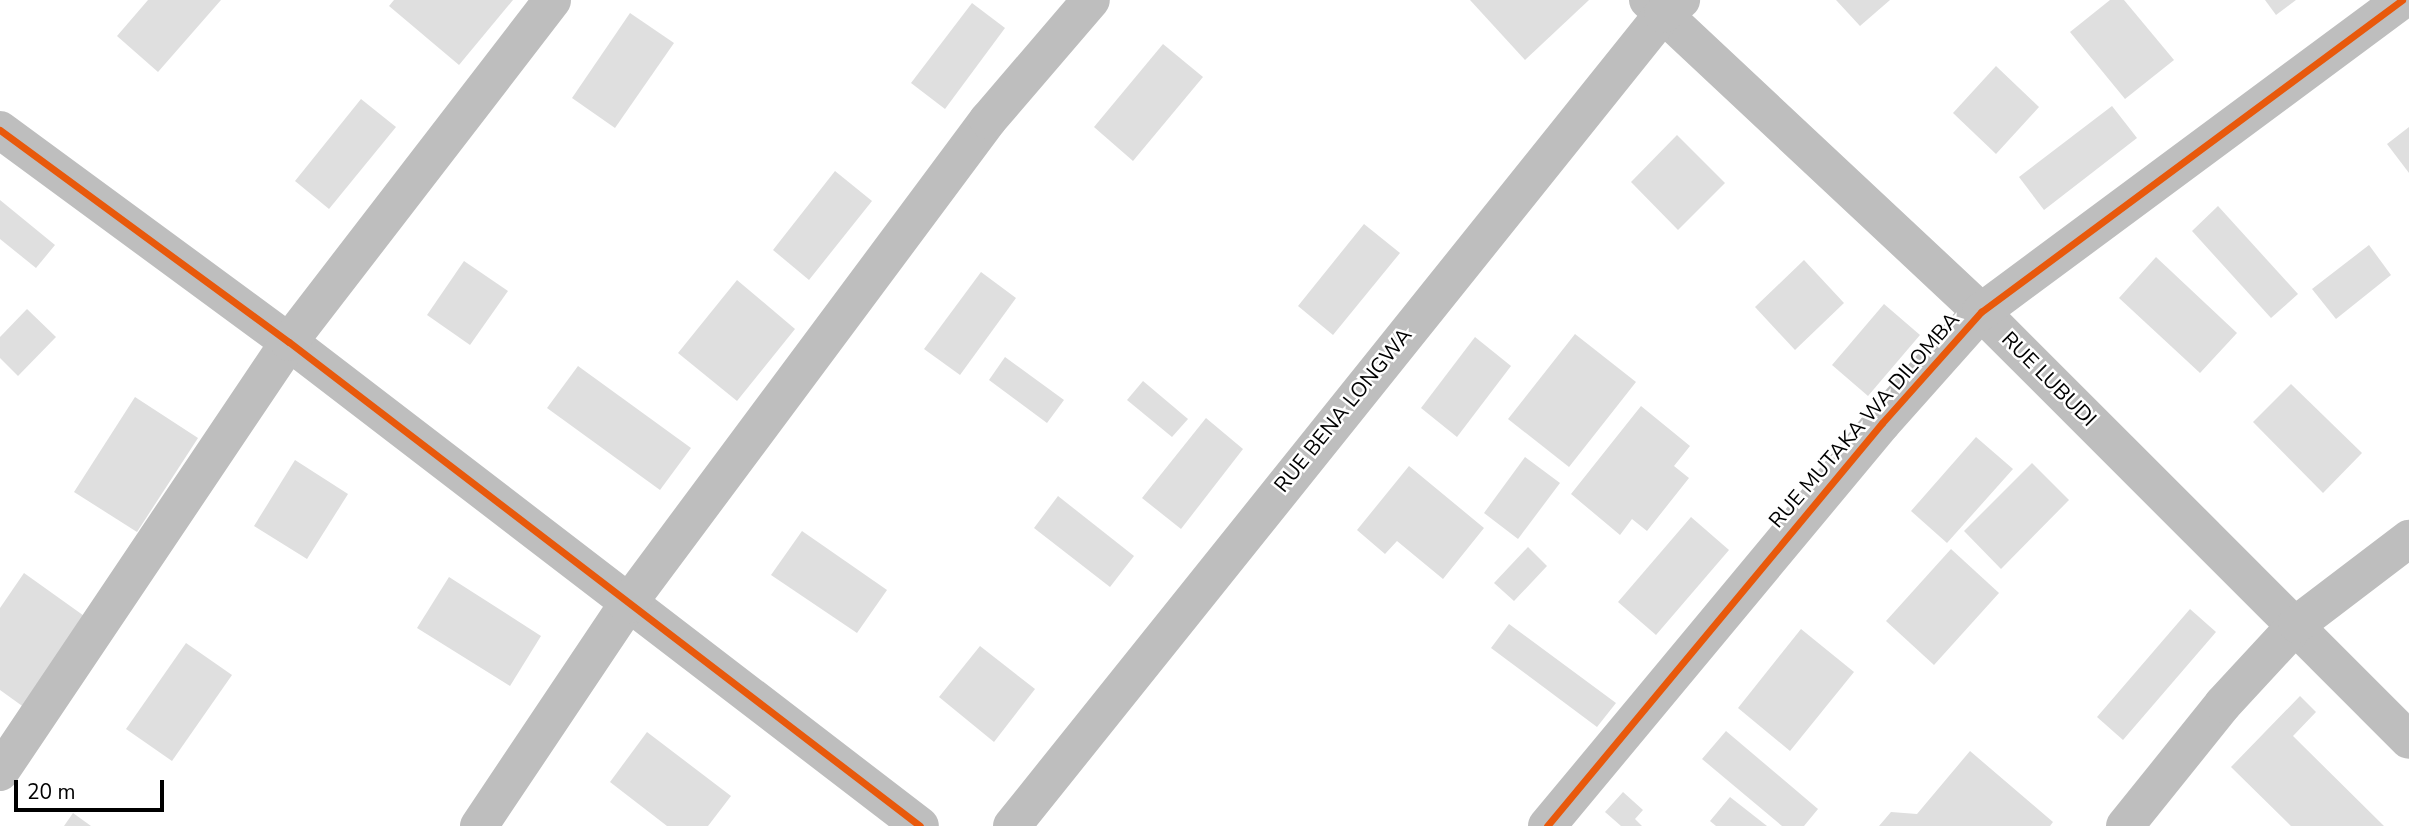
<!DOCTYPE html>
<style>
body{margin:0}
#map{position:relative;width:2409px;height:826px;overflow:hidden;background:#fff;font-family:"Nunito Sans",sans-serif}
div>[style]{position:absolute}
.building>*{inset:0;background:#dfdfdf}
.minor>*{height:38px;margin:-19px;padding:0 19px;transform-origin:19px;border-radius:19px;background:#bebebe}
.cycleway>*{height:7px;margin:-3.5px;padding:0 3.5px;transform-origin:3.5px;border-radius:3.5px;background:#e8590c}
span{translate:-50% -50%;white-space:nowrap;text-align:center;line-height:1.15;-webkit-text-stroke:5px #fff;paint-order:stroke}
.street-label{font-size:21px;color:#000}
.scale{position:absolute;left:14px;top:780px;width:150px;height:32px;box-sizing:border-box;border:4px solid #000;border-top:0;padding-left:9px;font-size:21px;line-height:24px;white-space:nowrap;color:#000;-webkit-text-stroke:5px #fff;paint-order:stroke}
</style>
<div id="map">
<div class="building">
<i style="clip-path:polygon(148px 0,221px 0,158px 72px,117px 36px)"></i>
<i style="clip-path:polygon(394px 0,513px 0,459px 65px,389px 6px)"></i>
<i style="clip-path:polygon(1470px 0,1589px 0,1525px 60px)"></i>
<i style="clip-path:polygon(1836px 0,1890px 0,1860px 26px)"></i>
<i style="clip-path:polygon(2110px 0,2124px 0,2174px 60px,2125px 99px,2070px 32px)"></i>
<i style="clip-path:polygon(2265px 0,2296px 0,2276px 15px)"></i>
<i style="clip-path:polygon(972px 3px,1005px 28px,945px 109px,911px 83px)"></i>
<i style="clip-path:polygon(630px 13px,674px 43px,615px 128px,572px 98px)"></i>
<i style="clip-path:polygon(1163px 44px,1203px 77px,1133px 161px,1094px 127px)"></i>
<i style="clip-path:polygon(1996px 66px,2039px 107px,1996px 154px,1953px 113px)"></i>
<i style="clip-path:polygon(361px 99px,396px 127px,329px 209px,295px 181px)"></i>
<i style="clip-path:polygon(2112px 106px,2137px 138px,2044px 210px,2019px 177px)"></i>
<i style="clip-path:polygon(2409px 127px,2409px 173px,2387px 144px)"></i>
<i style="clip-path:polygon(1677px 135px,1725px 183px,1678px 230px,1631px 182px)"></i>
<i style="clip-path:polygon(835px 171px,872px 201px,809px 280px,773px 250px)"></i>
<i style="clip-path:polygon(0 200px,55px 245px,36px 268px,0 239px)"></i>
<i style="clip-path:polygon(2218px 206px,2298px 294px,2271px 318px,2192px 231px)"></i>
<i style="clip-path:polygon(1364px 224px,1400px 253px,1333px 335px,1298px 306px)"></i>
<i style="clip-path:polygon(2369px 245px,2391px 275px,2336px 319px,2312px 289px)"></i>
<i style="clip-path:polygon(2156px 257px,2237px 333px,2200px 373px,2119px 298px)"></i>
<i style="clip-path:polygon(1804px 260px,1844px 303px,1795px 350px,1755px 307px)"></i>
<i style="clip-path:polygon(464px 261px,508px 291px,470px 345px,427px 315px)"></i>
<i style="clip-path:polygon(981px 272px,1016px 298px,960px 375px,924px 349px)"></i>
<i style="clip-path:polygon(737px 280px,795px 329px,737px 401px,678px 353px)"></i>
<i style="clip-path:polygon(1884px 304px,1920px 335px,1868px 396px,1832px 365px)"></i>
<i style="clip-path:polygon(27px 309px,56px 337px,18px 376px,0 358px,0 337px)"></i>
<i style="clip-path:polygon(1575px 334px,1636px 382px,1569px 467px,1508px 419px)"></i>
<i style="clip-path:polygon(1475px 337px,1511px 366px,1457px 437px,1421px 408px)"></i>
<i style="clip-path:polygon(1005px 357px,1064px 400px,1047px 423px,989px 380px)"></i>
<i style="clip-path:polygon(578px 366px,691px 448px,660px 490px,547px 408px)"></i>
<i style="clip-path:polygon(1143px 381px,1188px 419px,1172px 437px,1127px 400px)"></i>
<i style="clip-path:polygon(2291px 384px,2362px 453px,2323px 493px,2253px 422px)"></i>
<i style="clip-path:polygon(135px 397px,198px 438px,137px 532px,74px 492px)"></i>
<i style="clip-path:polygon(1641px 406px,1690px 446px,1674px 466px,1689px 478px,1647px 531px,1632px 519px,1620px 535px,1571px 494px)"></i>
<i style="clip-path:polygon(1206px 418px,1243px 449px,1181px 529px,1142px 498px)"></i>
<i style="clip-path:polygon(1976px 437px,2013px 469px,1947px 543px,1911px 511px)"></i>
<i style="clip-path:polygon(1525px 457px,1560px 483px,1518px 539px,1484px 513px)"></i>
<i style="clip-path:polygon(295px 460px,348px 494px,307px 559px,254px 526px)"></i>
<i style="clip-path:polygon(2032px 463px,2069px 500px,2001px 569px,1964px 531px)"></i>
<i style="clip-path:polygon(1409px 466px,1484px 528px,1443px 579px,1397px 541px,1385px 554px,1357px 530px)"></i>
<i style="clip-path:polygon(1058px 496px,1134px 556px,1110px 587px,1034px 528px)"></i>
<i style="clip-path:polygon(1691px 517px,1729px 550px,1656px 635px,1618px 602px)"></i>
<i style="clip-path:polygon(802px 531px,887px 590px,857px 633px,771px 575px)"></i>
<i style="clip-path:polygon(1528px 547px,1547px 566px,1514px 601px,1494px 583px)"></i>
<i style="clip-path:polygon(1951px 549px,1999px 593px,1934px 665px,1886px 621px)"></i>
<i style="clip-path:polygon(24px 573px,94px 623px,32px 713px,0 690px,0 608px)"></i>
<i style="clip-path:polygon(449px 577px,541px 636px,510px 686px,417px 628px)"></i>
<i style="clip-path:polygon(2190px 609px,2216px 632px,2123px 740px,2097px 717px)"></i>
<i style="clip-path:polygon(1509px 624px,1616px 703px,1597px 727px,1491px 648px)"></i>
<i style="clip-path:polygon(1801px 629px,1854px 672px,1790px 751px,1738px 708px)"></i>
<i style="clip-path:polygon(186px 643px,232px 675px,172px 761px,126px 729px)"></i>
<i style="clip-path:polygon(980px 646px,1035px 689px,994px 742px,939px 697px)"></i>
<i style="clip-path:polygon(2300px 696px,2316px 712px,2293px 736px,2384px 826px,2291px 826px,2231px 767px)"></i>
<i style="clip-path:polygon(1726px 731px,1818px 809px,1804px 826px,1782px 826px,1702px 759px)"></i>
<i style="clip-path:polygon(647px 732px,731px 796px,708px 826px,667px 826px,610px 782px)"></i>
<i style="clip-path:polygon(1970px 751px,2053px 822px,2050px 826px,1879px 826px,1891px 812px,1917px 814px)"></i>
<i style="clip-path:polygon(1623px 792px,1643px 810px,1635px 819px,1642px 826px,1621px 826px,1605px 812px)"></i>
<i style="clip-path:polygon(1730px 797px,1767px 826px,1716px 826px,1710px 821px)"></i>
<i style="clip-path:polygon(73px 813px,91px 826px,64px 826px)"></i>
</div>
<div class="minor">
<i style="left:1648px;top:0;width:456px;rotate:43.1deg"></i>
<i style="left:1981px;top:312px;width:605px;rotate:45deg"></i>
<i style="left:0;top:130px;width:358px;rotate:36.3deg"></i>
<i style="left:289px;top:342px;width:795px;rotate:37.49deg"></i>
<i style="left:0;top:772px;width:518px;rotate:-56.1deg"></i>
<i style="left:289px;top:342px;width:431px;rotate:-52.4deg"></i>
<i style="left:479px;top:826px;width:266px;rotate:-56.2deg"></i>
<i style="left:627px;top:605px;width:605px;rotate:-53.34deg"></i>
<i style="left:988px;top:120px;width:158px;rotate:-49.4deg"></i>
<i style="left:1012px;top:826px;width:1041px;rotate:-51.28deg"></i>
<i style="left:1663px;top:14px;width:23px;rotate:-38deg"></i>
<i style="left:1547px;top:826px;width:524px;rotate:-50.26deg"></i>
<i style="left:1882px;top:423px;width:149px;rotate:-48.3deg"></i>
<i style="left:1981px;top:312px;width:524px;rotate:-36.54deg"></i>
<i style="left:2125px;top:826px;width:156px;rotate:-51.2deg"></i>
<i style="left:2223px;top:704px;width:109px;rotate:-47.2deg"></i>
<i style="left:2297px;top:624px;width:141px;rotate:-37.2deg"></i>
</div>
<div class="cycleway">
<i style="left:0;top:130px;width:358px;rotate:36.3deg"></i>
<i style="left:289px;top:342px;width:795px;rotate:37.49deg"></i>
<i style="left:1547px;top:826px;width:524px;rotate:-50.26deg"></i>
<i style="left:1882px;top:423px;width:149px;rotate:-48.3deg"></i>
<i style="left:1981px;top:312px;width:524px;rotate:-36.54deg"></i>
</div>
<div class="street-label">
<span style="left:2049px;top:379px;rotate:45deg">RUE LUBUDI</span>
<span style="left:1343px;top:410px;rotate:-51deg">RUE BENA LONGWA</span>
<span style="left:1864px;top:420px;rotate:-49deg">RUE MUTAKA WA DILOMBA</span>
</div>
<div class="scale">20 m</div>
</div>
